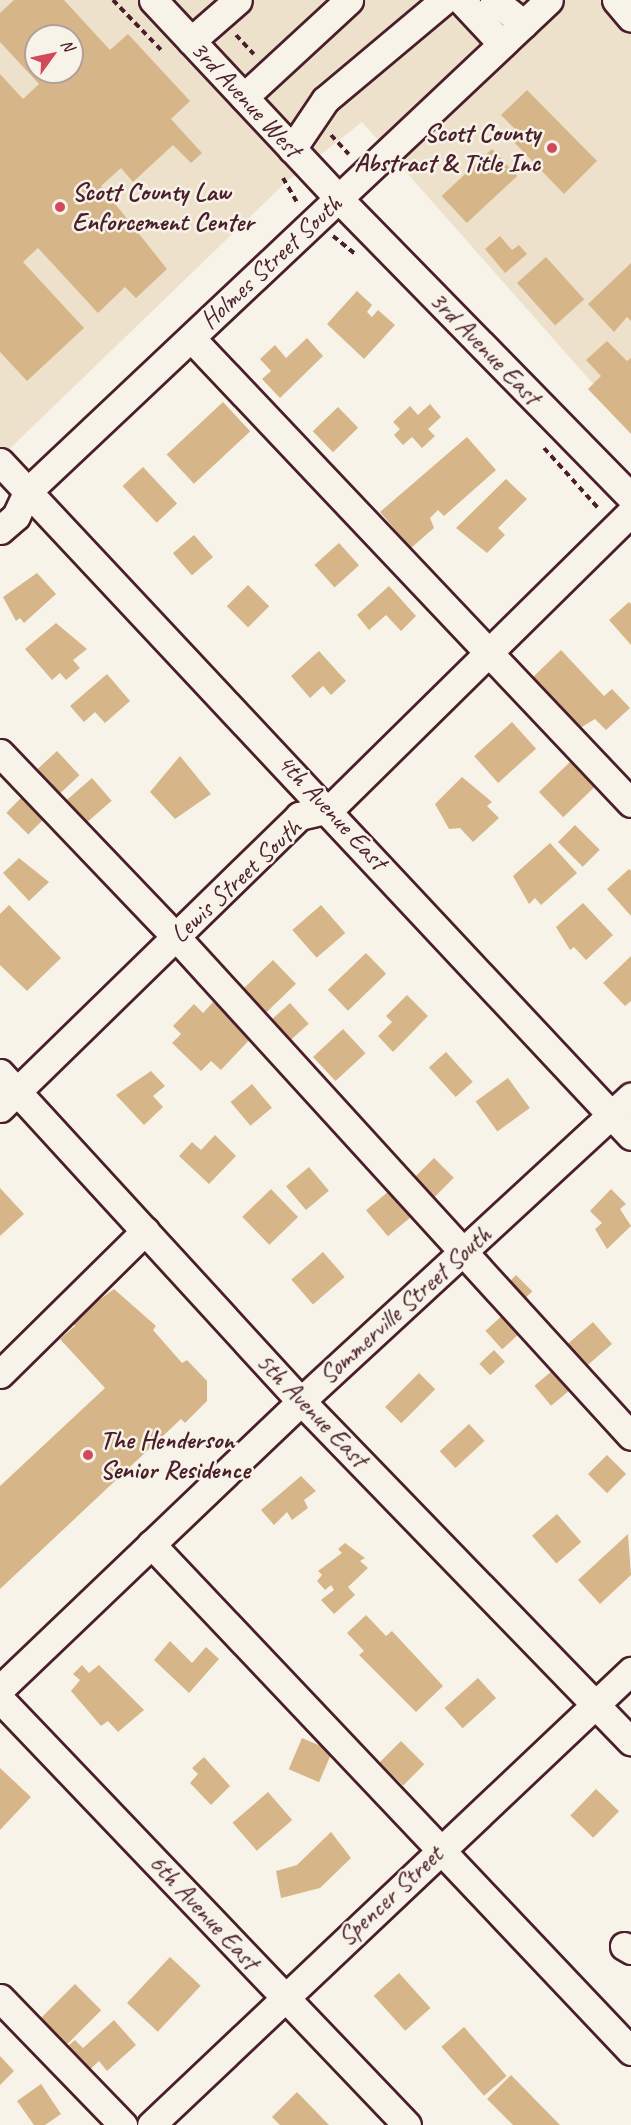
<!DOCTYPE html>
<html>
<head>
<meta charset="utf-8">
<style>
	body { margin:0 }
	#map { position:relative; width:631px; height:2125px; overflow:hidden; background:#f7f3e8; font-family:Caveat,sans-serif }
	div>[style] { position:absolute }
	.built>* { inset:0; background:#ede1cc }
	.building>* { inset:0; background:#d6b689; transform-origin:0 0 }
	.path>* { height:4px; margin-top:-2px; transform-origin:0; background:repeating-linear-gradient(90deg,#4a1f2b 0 6px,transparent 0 10.5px) }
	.roads { filter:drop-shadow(2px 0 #4a1f2b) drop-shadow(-2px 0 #4a1f2b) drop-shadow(0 2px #4a1f2b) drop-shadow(0 -2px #4a1f2b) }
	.minor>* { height:27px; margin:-13.5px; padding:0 13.5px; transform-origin:13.5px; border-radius:13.5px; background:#f7f3e8 }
	.dots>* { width:16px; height:16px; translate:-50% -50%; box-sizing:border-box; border:3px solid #f7f3e8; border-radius:50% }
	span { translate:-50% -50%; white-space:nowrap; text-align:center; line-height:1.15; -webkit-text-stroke:5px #f7f3e8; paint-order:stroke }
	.street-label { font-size:26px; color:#4a1f2b }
	.poi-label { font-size:26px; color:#4a1f2b; font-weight:700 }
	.right { translate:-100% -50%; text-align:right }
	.left { translate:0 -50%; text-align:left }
	.north { position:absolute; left:24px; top:24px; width:60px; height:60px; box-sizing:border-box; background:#f7f3e8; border:2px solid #b29e9c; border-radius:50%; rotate:57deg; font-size:16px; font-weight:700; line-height:24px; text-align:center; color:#4a1f2b }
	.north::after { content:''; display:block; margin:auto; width:21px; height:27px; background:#d1495b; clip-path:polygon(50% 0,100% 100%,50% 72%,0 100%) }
</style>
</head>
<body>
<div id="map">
	<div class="built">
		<i style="clip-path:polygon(evenodd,0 0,631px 0,631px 427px,362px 122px,285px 183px,0 458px,0 0,36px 36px,72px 36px,72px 72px,36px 72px,36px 36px)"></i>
	</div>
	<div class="building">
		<i style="clip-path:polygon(evenodd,14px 0,64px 0,110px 50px,128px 34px,190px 101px,171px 119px,202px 153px,191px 163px,173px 145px,133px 182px,121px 168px,101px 186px,167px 269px,136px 298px,125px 287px,98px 313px,38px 248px,23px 262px,84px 328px,27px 381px,0 352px,0 74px,23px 99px,39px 84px,0 42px,0 13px,14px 0,36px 36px,72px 36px,72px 72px,36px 72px,36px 36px)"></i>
		<i style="clip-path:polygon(527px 90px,597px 161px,564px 194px,508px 136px,515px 129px,501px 115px)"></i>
		<i style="left:492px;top:149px;width:37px;height:69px;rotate:47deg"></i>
		<i style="clip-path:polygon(500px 236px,512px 250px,519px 245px,527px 254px,505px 273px,485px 249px)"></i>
		<i style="left:546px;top:257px;width:57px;height:39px;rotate:48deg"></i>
		<i style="clip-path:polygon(631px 263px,631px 321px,627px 317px,614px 332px,588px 304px)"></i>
		<i style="clip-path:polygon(357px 291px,372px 305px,367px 312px,372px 317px,378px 310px,395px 325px,364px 359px,327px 324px)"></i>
		<i style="clip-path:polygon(307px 338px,323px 356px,280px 398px,262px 379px,271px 371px,260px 359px,275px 345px,286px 358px)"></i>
		<i style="clip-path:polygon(607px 341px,627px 361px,631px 358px,631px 434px,588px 389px,601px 376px,586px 360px)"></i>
		<i style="left:223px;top:402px;width:40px;height:77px;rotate:47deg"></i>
		<i style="clip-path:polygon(430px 404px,441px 417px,428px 429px,435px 436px,422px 448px,412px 437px,403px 445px,394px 435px,400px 429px,393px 422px,410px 406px,418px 415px)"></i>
		<i style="left:338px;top:407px;width:29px;height:35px;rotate:46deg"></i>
		<i style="clip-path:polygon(467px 437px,496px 470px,444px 516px,438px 510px,430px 518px,434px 528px,411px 548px,380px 512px)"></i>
		<i style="left:143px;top:467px;width:50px;height:28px;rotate:47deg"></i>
		<i style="clip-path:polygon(506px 479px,527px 499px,498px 528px,505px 535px,487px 553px,456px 528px)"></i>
		<i style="left:194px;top:535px;width:29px;height:28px;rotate:49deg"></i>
		<i style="left:339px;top:543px;width:30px;height:33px;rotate:48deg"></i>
		<i style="clip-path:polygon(37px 573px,56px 594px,24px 623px,20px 618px,16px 621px,3px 597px)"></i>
		<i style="left:248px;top:585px;width:30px;height:30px;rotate:45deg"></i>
		<i style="clip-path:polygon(389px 586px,416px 616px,401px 631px,386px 615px,369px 630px,357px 615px)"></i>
		<i style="clip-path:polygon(629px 602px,631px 604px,631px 645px,609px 620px)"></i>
		<i style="clip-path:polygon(56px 623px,87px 649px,73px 660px,80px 668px,66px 680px,60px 673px,52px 680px,25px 649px)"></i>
		<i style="clip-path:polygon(561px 650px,604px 696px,612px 689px,630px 708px,606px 730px,595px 719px,580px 728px,532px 678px)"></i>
		<i style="clip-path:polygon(319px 651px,346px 681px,331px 695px,323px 686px,310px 698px,291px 676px)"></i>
		<i style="clip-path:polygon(107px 674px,130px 701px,105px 723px,95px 712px,84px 722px,70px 706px)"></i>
		<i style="left:512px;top:722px;width:36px;height:51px;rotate:48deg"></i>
		<i style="left:57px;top:751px;width:33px;height:33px;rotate:47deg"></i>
		<i style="clip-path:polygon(180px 756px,211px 794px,175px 819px,150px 792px)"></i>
		<i style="left:572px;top:760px;width:35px;height:46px;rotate:46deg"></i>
		<i style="clip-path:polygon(462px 777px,492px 802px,487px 806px,499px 818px,473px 842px,460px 828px,449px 829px,435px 804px)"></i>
		<i style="left:92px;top:778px;width:30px;height:40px;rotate:49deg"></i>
		<i style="left:24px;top:795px;width:31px;height:25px;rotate:45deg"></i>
		<i style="left:575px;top:825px;width:35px;height:24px;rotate:45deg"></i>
		<i style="clip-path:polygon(550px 843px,577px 873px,541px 905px,535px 898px,529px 904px,513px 876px)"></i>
		<i style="clip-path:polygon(19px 858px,49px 882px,29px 901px,3px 873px)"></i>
		<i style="clip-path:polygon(629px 869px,631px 871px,631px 916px,607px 889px)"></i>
		<i style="clip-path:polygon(583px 903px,613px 935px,586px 960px,574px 947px,570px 950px,556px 927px)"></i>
		<i style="clip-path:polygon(9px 905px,61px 958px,27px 991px,0 965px,0 914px)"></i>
		<i style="left:321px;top:905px;width:37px;height:38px;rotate:49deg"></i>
		<i style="left:366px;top:953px;width:29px;height:53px;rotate:46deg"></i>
		<i style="clip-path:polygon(631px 956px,631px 1001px,625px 1006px,603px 983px)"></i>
		<i style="left:273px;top:960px;width:33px;height:47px;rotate:46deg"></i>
		<i style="clip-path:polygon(407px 995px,428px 1016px,393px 1052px,378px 1036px,392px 1022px,386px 1016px)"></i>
		<i style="clip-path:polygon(213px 1002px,251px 1038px,221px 1070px,211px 1061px,201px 1071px,172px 1043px,181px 1034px,173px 1026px,194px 1004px,203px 1013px)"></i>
		<i style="left:290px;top:1003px;width:28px;height:31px;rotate:48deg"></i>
		<i style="left:343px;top:1029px;width:33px;height:41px;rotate:47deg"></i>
		<i style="left:446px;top:1052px;width:40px;height:23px;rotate:48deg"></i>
		<i style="clip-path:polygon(151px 1071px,165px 1086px,153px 1096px,163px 1107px,144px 1125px,116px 1095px)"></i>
		<i style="left:508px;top:1078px;width:37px;height:40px;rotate:54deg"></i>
		<i style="left:252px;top:1084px;width:31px;height:28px;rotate:50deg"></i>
		<i style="clip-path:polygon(215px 1135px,236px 1156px,209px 1184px,179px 1156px,192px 1142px,201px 1150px)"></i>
		<i style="left:434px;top:1158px;width:28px;height:28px;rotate:45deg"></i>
		<i style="left:309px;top:1167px;width:31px;height:30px;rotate:50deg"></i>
		<i style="clip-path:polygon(0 1188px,24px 1214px,0 1236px)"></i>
		<i style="left:271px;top:1189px;width:39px;height:40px;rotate:46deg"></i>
		<i style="clip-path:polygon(611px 1189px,626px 1204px,620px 1209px,631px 1226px,607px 1249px,595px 1229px,602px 1223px,590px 1211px)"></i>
		<i style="left:389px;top:1191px;width:34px;height:30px;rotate:50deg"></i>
		<i style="left:323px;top:1252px;width:33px;height:42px;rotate:49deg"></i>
		<i style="left:516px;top:1275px;width:23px;height:13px;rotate:45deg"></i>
		<i style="clip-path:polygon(114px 1289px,156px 1326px,153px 1330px,182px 1363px,187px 1360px,207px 1381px,207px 1401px,185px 1423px,181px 1419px,0 1589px,0 1486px,105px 1388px,60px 1339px,75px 1326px,71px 1321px)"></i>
		<i style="left:504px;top:1314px;width:25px;height:25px;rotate:48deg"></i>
		<i style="left:593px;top:1322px;width:29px;height:36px;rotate:49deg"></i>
		<i style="left:494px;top:1350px;width:16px;height:20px;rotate:47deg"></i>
		<i style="left:552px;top:1371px;width:26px;height:23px;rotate:50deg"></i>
		<i style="left:419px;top:1373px;width:23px;height:48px;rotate:45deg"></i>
		<i style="left:469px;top:1424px;width:23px;height:40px;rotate:47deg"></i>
		<i style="left:607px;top:1455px;width:27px;height:27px;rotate:45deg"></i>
		<i style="clip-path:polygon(301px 1476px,316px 1491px,304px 1500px,308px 1508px,292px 1520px,287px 1512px,274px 1525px,261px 1510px)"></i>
		<i style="left:557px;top:1514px;width:37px;height:33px;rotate:49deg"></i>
		<i style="clip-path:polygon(628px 1534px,631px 1575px,600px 1604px,578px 1580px)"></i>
		<i style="clip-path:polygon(345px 1543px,365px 1558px,360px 1561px,368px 1568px,348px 1587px,355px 1595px,334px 1614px,321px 1600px,334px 1590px,331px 1585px,325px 1590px,317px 1581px,322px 1575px,318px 1571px,342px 1553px,338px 1549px)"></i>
		<i style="clip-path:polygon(366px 1615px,386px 1636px,392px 1631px,443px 1686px,416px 1712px,359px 1655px,364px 1651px,347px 1633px)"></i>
		<i style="clip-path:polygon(170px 1641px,192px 1663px,206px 1647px,219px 1659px,189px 1693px,154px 1660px)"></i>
		<i style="clip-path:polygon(82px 1665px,89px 1673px,99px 1665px,144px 1710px,118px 1732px,108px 1721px,101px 1726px,71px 1691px,80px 1680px,73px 1674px)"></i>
		<i style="left:478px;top:1678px;width:27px;height:45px;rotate:48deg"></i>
		<i style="left:302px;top:1738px;width:33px;height:34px;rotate:23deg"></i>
		<i style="left:401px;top:1741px;width:33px;height:30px;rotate:45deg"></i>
		<i style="clip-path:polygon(204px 1757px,230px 1786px,211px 1805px,190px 1783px,198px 1774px,192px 1768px)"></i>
		<i style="clip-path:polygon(0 1768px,31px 1797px,0 1830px)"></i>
		<i style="left:596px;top:1789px;width:32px;height:37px;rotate:44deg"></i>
		<i style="left:268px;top:1792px;width:37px;height:47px;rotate:49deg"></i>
		<i style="clip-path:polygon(331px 1832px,351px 1858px,320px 1888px,281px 1898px,276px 1871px,297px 1865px)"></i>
		<i style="left:170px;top:1957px;width:42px;height:63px;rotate:43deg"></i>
		<i style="left:399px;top:1973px;width:47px;height:34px;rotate:48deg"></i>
		<i style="left:75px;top:1984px;width:37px;height:53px;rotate:45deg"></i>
		<i style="clip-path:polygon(114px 2020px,136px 2045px,107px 2071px,99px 2061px,83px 2076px,61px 2052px,75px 2040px,83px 2048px)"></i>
		<i style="left:464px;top:2027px;width:65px;height:30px;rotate:49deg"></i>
		<i style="clip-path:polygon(0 2056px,14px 2071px,0 2085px)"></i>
		<i style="clip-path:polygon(511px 2075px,560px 2125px,513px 2125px,487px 2099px)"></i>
		<i style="clip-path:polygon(41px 2084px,61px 2114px,45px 2125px,34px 2125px,17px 2101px)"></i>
		<i style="clip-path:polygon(297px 2092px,329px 2125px,280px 2125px,272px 2117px)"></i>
	</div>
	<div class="path">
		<i style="left:113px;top:0;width:71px;rotate:46.1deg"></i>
		<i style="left:236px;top:35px;width:26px;rotate:47deg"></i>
		<i style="left:331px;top:135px;width:26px;rotate:47deg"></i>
		<i style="left:283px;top:178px;width:28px;rotate:60deg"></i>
		<i style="left:333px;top:236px;width:28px;rotate:39deg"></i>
		<i style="left:544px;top:448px;width:82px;rotate:48deg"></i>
	</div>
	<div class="roads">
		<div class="minor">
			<i style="left:153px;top:0;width:272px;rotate:46.9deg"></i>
			<i style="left:339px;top:199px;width:417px;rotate:45.6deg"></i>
			<i style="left:461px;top:0;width:60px;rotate:47deg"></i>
			<i style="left:494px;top:0;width:38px;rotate:39deg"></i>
			<i style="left:616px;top:0;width:23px;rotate:50deg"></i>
			<i style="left:191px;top:41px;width:62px;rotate:-41.1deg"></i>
			<i style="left:244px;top:97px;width:143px;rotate:-42.7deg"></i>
			<i style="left:292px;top:149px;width:59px;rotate:-56deg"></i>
			<i style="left:325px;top:100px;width:155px;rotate:-40deg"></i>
			<i style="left:191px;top:338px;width:640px;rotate:46.58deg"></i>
			<i style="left:0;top:462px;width:923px;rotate:46.89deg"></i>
			<i style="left:0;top:530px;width:21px;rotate:-41deg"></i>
			<i style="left:16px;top:516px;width:26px;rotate:-65deg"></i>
			<i style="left:27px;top:492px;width:717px;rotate:-43.31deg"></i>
			<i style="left:0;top:753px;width:255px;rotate:46.3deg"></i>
			<i style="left:176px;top:937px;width:675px;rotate:47.64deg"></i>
			<i style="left:0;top:1073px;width:445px;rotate:47.5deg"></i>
			<i style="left:301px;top:1401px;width:474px;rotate:45.9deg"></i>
			<i style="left:0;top:1108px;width:418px;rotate:-44.3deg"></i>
			<i style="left:299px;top:816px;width:32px;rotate:-13deg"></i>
			<i style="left:330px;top:809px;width:423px;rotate:-44.6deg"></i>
			<i style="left:0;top:1374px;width:204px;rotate:-44.6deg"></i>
			<i style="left:151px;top:1544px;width:698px;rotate:46.57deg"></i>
			<i style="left:0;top:1689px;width:417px;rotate:-43.7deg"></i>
			<i style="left:301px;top:1401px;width:449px;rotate:-42.7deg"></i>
			<i style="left:0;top:1699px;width:589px;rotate:46.31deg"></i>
			<i style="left:624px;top:1946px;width:8px;rotate:30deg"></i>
			<i style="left:0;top:1998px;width:177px;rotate:45.9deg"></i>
			<i style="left:151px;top:2125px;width:661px;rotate:-43.41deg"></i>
		</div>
	</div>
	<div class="dots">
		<i style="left:552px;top:148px;background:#d1495b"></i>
		<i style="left:60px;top:207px;background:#d1495b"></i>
		<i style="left:88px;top:1455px;background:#d1495b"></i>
	</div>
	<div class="street-label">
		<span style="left:246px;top:99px;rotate:47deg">3rd Avenue West</span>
		<span style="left:271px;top:262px;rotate:-43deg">Holmes Street South</span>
		<span style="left:485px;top:348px;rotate:46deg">3rd Avenue East</span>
		<span style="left:332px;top:812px;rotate:47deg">4th Avenue East</span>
		<span style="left:236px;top:881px;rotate:-43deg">Lewis Street South</span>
		<span style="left:405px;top:1305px;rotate:-42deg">Sommerville Street South</span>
		<span style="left:312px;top:1410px;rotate:46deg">5th Avenue East</span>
		<span style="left:390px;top:1896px;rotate:-43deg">Spencer Street</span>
		<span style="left:204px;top:1912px;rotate:47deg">6th Avenue East</span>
	</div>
	<div class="poi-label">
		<span class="right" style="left:540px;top:148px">Scott County<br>Abstract &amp; Title Inc</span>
		<span class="left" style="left:72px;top:207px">Scott County Law<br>Enforcement Center</span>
		<span class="left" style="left:100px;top:1455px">The Henderson<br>Senior Residence</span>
	</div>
	<div class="north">N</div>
</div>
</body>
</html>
